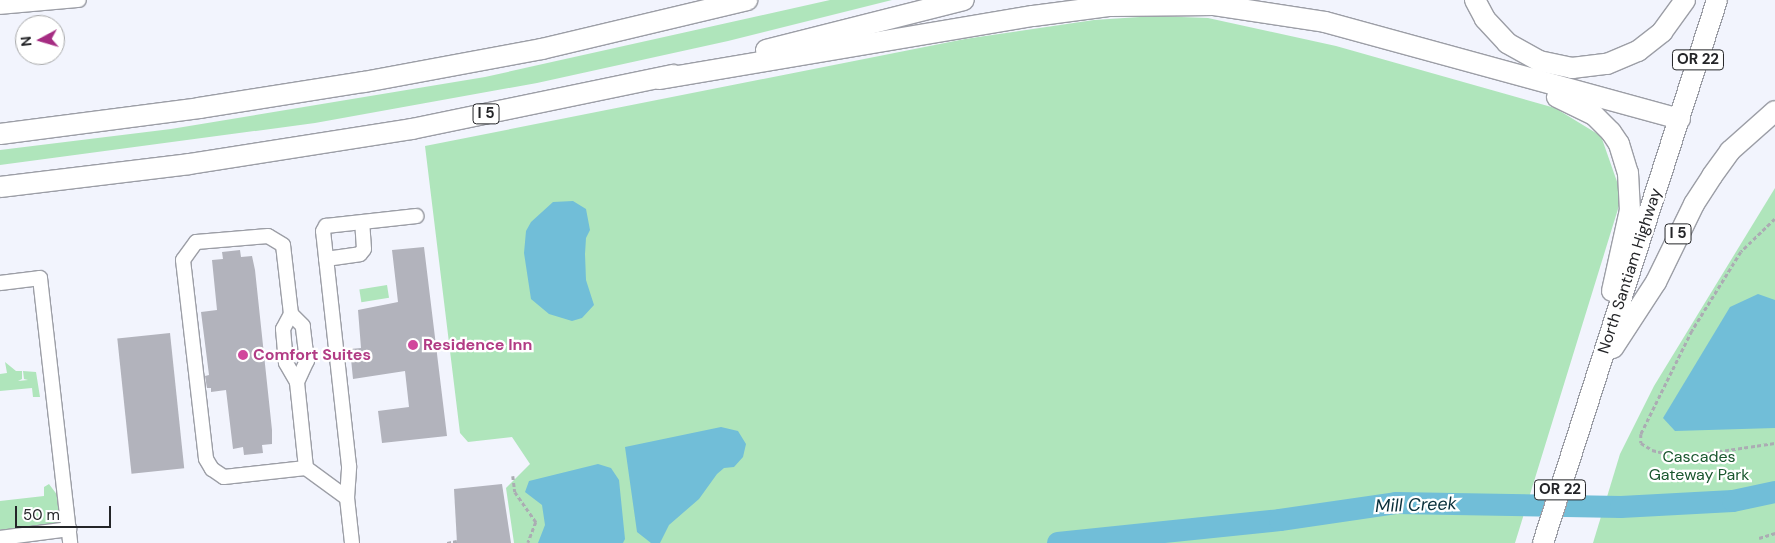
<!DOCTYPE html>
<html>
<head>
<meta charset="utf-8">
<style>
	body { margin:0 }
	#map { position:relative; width:1775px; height:543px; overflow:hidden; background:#f2f4fd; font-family:"DM Sans",sans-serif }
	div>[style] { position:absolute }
	.green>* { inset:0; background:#afe5bb; transform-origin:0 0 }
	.water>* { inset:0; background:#71bed8 }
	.river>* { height:22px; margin:-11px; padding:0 11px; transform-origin:11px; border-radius:11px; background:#71bed8 }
	.building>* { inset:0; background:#b2b3bc; transform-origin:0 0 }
	.path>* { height:2.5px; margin-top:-1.25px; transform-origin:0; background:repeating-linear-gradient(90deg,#abacb3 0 4px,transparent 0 6.5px) }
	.roads { filter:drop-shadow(1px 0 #9c9ea6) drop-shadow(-1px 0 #9c9ea6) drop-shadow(0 1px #9c9ea6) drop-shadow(0 -1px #9c9ea6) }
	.minor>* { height:14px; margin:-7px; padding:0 7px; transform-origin:7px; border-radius:7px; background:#fff }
	.highway>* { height:20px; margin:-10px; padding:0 10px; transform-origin:10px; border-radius:10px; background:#fff }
	.dots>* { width:14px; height:14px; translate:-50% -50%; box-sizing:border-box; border:2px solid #fff; border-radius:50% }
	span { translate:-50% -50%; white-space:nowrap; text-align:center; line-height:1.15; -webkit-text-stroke:4.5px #fff; paint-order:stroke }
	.shield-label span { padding:1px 4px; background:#fff; border:1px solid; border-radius:4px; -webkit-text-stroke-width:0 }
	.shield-label { font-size:15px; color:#242528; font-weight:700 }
	.street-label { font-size:16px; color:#242528 }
	.hotel-label { font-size:16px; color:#b23c85; font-weight:700 }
	.left { translate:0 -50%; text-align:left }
	.park-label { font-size:16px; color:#1a572f }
	.water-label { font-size:18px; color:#0a303b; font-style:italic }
	.north { position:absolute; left:15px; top:15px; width:50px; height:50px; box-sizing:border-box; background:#fff; border:1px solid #a7a8a9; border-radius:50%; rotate:264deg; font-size:14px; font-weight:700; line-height:20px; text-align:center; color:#242528 }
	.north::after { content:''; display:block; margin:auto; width:18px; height:22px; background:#a52c82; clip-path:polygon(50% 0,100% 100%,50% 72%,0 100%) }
	.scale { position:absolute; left:15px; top:506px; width:96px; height:22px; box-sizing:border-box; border:2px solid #242528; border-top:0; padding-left:6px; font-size:15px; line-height:18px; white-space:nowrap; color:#242528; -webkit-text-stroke:4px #fff; paint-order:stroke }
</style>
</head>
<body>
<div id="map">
	<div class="green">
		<i style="clip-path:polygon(830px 0,892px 0,728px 41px,537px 83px,315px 123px,0 165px,0 150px,171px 129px,485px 77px)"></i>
		<i style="clip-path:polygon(1155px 16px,1208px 18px,1336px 46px,1555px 108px,1601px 136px,1622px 196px,1515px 543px,514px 543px,506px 488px,530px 464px,512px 437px,468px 442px,460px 433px,425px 146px,965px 39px,1094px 20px)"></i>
		<i style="clip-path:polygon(1775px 188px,1775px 543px,1593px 543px,1620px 454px,1654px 386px)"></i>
		<i style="left:387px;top:285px;width:13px;height:28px;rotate:81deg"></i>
		<i style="clip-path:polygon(5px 362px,16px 371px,22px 371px,22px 379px,18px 381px,28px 380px,24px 379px,23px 371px,36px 372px,40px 397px,33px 397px,32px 388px,0 391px,0 374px,7px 373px)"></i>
		<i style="clip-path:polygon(49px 484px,58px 496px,59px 521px,56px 524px,0 530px,0 501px,44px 496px,44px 487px)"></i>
	</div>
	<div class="water">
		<i style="clip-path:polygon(573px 201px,586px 209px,590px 230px,586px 238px,585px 254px,586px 280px,594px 305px,582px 318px,572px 321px,549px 314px,531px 299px,524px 253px,526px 231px,531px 222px,553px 202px)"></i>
		<i style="clip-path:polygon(1758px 294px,1775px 300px,1775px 428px,1675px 431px,1663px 418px,1730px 307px)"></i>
		<i style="clip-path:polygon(721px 427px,738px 431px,746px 444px,743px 457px,734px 467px,724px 468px,717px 474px,699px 499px,669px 525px,660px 543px,651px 543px,637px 532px,625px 447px)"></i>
		<i style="clip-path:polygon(598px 464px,611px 468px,619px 480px,625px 539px,623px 543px,538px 543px,545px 525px,542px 505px,525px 492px,529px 481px)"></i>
	</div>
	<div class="river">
		<i style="left:1058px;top:543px;width:223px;rotate:-5.9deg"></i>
		<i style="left:1280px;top:520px;width:117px;rotate:-8.3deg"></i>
		<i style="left:1396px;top:503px;width:225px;rotate:1deg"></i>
		<i style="left:1621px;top:507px;width:112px;rotate:-3.1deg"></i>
		<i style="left:1733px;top:501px;width:43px;rotate:-12.1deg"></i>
	</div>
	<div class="building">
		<i style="clip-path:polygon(424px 247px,447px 436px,382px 443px,378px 411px,409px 407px,405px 371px,353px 379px,350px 349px,361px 348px,358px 310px,398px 302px,392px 250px)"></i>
		<i style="clip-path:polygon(240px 250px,241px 257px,252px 256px,255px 270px,272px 430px,272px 444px,262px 445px,263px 453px,244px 455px,243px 447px,233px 449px,226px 390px,211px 392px,211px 388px,207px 388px,205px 376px,209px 375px,201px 312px,217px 310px,212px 260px,223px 259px,222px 252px)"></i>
		<i style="left:170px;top:333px;width:136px;height:53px;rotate:84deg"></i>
		<i style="clip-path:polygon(502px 484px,511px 543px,457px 543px,454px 489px)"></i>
	</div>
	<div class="path">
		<i style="left:1775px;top:219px;width:47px;rotate:135.9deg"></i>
		<i style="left:1741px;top:252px;width:93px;rotate:121.8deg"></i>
		<i style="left:1692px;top:331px;width:115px;rotate:116.3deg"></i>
		<i style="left:1641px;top:434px;width:9px;rotate:90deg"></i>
		<i style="left:1641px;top:443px;width:13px;rotate:32deg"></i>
		<i style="left:1652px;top:450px;width:29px;rotate:14deg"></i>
		<i style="left:1680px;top:457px;width:96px;rotate:-8.4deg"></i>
		<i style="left:513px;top:476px;width:16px;rotate:83deg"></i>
		<i style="left:515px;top:492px;width:37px;rotate:55deg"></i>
		<i style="left:536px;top:522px;width:22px;rotate:111deg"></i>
		<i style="left:1759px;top:538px;width:17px;rotate:-17deg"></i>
		<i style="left:447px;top:543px;width:10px;rotate:-11deg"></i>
	</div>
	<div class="roads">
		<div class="minor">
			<i style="left:0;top:7px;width:79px;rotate:-5.1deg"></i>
			<i style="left:326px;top:259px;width:34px;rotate:-8deg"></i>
			<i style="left:360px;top:254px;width:6px;rotate:-51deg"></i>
			<i style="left:364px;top:249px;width:26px;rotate:-94deg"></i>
			<i style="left:0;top:283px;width:40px;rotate:-7.1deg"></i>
			<i style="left:40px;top:278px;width:267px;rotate:83.5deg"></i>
			<i style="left:291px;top:314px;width:17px;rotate:118deg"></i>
			<i style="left:283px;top:329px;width:34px;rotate:85deg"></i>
			<i style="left:286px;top:363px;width:22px;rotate:60deg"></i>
			<i style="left:306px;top:468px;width:86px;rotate:-96deg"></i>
			<i style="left:297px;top:382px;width:23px;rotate:-65deg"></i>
			<i style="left:307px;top:361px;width:35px;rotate:-97deg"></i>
			<i style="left:303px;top:326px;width:17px;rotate:-135deg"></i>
			<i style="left:291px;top:314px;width:69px;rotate:-96.6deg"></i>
			<i style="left:283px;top:245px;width:17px;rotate:-149deg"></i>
			<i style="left:268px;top:236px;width:72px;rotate:175.2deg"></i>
			<i style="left:196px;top:242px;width:22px;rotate:126deg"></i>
			<i style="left:183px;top:260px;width:200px;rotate:83.4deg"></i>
			<i style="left:206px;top:459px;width:12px;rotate:59deg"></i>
			<i style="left:212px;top:469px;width:14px;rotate:34deg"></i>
			<i style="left:224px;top:477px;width:82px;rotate:-6.3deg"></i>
			<i style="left:306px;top:468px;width:51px;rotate:36.2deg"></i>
			<i style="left:0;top:538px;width:70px;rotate:-7.4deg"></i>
			<i style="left:352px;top:543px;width:45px;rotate:-96.3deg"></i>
			<i style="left:347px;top:498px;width:32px;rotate:-86deg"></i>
			<i style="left:349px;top:466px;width:236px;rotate:-96.3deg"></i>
			<i style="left:323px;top:231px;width:6px;rotate:-59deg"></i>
			<i style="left:326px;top:226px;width:91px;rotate:-6.3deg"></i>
		</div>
		<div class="highway">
			<i style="left:1475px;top:0;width:21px;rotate:62deg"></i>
			<i style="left:1485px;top:19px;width:33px;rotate:47deg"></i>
			<i style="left:1507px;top:43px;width:37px;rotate:29deg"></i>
			<i style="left:1539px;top:61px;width:34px;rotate:12deg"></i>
			<i style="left:1572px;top:68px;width:35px;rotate:-7deg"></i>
			<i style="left:1607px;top:64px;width:34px;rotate:-23deg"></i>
			<i style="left:1638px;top:51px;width:31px;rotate:-38deg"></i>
			<i style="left:1662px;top:32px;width:39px;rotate:-54deg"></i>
			<i style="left:766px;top:50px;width:204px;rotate:-14.2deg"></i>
			<i style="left:660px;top:79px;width:378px;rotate:-9.6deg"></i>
			<i style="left:1033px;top:16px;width:78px;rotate:-7.4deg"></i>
			<i style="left:1110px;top:6px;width:104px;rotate:-0.6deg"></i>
			<i style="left:1214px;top:5px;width:112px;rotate:8.7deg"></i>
			<i style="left:1325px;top:22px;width:368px;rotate:15.3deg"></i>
			<i style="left:1557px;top:97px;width:41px;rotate:25.9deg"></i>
			<i style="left:1594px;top:115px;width:24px;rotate:45deg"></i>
			<i style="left:1611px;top:132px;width:14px;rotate:56deg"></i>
			<i style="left:1619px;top:144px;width:30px;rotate:73deg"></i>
			<i style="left:1628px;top:173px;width:37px;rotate:87deg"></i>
			<i style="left:1630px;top:210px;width:83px;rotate:102.5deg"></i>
			<i style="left:0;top:134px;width:201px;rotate:-7.4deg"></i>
			<i style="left:199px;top:108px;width:167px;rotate:-9deg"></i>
			<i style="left:364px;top:82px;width:181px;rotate:-10.5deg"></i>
			<i style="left:542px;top:49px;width:211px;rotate:-13.4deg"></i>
			<i style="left:0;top:187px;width:190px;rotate:-6.9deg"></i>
			<i style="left:189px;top:164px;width:226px;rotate:-8.9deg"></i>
			<i style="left:412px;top:129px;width:267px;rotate:-11.7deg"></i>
			<i style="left:1613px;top:348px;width:79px;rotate:-56.9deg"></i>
			<i style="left:1656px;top:282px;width:87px;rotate:-64deg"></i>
			<i style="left:1694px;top:204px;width:33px;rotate:-57deg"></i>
			<i style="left:1712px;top:176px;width:31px;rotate:-54deg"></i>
			<i style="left:1730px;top:151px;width:60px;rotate:-41.6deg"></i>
			<i style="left:1543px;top:543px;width:570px;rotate:-72.23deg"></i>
		</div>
	</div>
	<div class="dots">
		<i style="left:413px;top:345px;background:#d1479c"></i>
		<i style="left:243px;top:355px;background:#d1479c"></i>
	</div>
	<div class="shield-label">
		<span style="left:1698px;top:60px">OR 22</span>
		<span style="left:486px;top:114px">I 5</span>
		<span style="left:1678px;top:234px">I 5</span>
		<span style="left:1560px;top:490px">OR 22</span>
	</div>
	<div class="street-label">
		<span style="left:1630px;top:271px;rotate:-72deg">North Santiam Highway</span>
	</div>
	<div class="hotel-label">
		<span class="left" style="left:423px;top:345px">Residence Inn</span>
		<span class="left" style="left:253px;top:355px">Comfort Suites</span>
	</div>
	<div class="park-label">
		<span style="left:1699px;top:466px">Cascades<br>Gateway Park</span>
	</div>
	<div class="water-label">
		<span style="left:1416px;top:505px;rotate:-2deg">Mill Creek</span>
	</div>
	<div class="north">N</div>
	<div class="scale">50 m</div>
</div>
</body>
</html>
